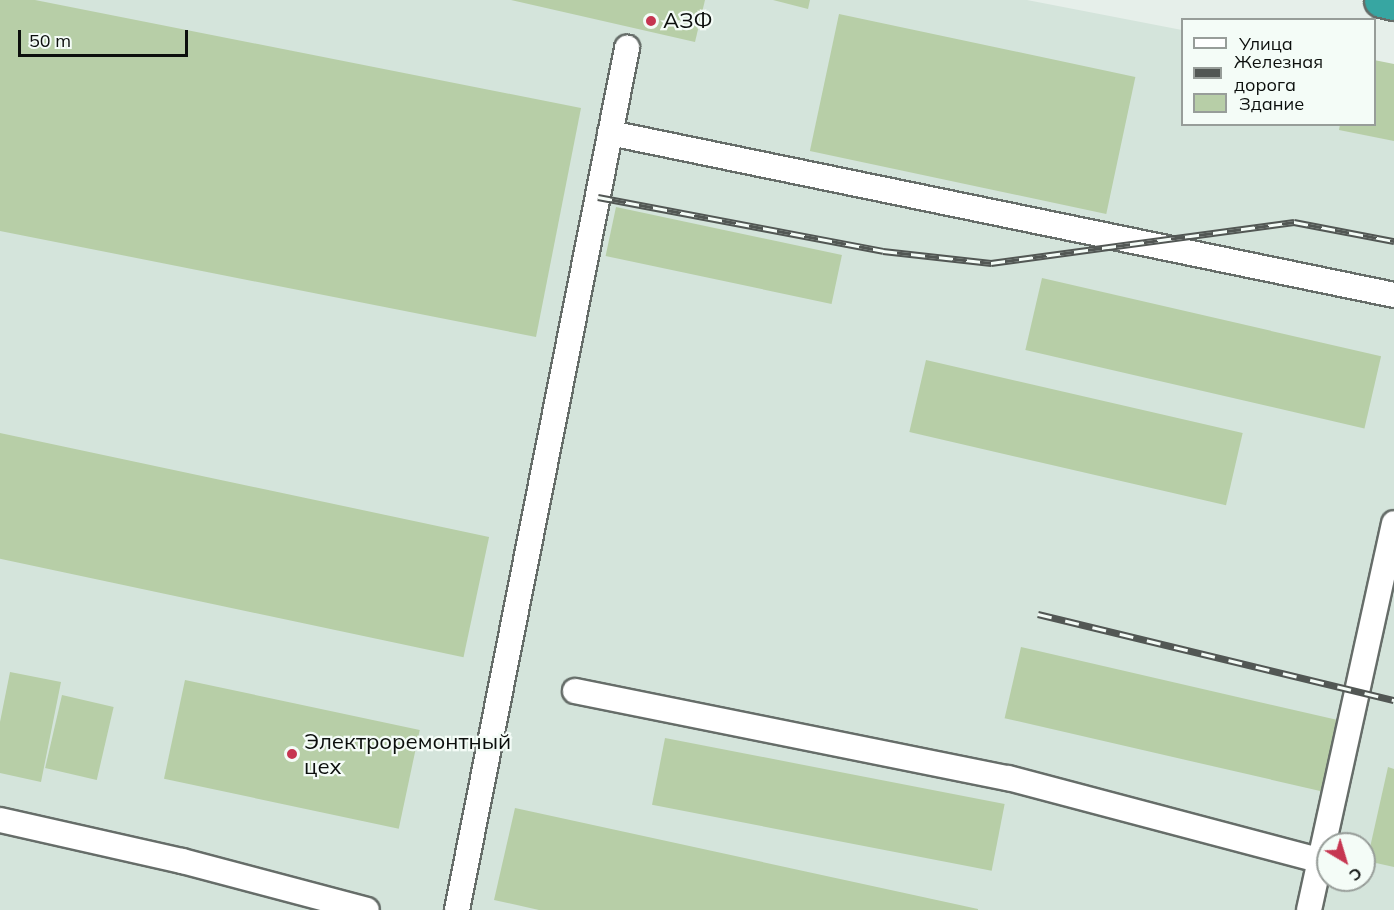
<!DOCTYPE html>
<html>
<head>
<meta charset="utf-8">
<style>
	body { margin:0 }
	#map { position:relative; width:1394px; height:910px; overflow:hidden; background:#e6efea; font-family:Mulish,sans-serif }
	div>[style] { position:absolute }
	.built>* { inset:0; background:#d4e4db }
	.building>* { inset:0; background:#b7cea7; transform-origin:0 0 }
	.roads { filter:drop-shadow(2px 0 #666d69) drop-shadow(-2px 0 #666d69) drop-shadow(0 2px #666d69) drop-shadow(0 -2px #666d69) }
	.minor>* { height:24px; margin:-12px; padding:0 12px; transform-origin:12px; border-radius:12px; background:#fff }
	.highway>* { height:33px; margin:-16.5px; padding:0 16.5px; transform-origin:16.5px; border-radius:16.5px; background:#37a6a2 }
	.rail>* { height:7px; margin-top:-3.5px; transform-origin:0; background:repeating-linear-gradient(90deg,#f4fcf7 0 14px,#525754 0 28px); box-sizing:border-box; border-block:2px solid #525754 }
	.dots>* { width:16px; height:16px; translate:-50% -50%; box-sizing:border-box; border:3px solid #f4fcf7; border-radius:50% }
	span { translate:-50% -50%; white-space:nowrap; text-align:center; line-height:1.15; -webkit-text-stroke:4.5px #f4fcf7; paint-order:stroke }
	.poi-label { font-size:22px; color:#0c0f0d }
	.left { translate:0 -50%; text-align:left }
	.legend { position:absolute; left:1181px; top:18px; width:195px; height:108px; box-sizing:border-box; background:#f4fcf7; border:2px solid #979d99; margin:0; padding:8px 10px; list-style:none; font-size:18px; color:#0c0f0d }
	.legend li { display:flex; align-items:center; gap:12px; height:30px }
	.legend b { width:30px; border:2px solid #979d99 }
	.north { position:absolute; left:1316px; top:832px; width:60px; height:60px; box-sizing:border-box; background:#f4fcf7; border:2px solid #979d99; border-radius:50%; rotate:142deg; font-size:16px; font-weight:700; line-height:24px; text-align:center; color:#0c0f0d }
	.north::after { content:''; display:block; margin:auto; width:21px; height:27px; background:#c63651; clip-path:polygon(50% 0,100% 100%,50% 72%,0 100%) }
	.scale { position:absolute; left:18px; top:30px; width:170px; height:27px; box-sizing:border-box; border:3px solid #0c0f0d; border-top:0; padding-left:8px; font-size:18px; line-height:21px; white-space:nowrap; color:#0c0f0d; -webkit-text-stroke:4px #f4fcf7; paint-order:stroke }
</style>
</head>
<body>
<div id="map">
	<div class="built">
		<i style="clip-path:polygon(evenodd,0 0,1027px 0,1182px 30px,1182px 124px,1374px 124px,1394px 72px,1394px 910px,0 910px,0 0,1328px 844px,1364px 844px,1364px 880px,1328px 880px,1328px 844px)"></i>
	</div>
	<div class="building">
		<i style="clip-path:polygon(0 0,35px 0,581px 108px,536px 337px,0 231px)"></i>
		<i style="clip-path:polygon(511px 0,705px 0,695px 42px)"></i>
		<i style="clip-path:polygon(773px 0,810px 0,808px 9px)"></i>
		<i style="left:839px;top:14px;width:303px;height:140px;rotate:12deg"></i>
		<i style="clip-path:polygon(1374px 60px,1394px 64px,1394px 141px,1339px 130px,1340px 124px,1374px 124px)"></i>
		<i style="left:616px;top:207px;width:231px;height:50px;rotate:12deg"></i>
		<i style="left:1042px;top:278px;width:348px;height:74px;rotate:13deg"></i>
		<i style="left:926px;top:360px;width:325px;height:74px;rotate:13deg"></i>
		<i style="left:0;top:433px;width:500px;height:123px;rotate:12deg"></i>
		<i style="left:1021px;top:647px;width:325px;height:73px;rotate:13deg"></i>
		<i style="clip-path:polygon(10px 672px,61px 682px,41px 782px,0 773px,0 722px)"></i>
		<i style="left:185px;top:680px;width:240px;height:101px;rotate:12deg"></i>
		<i style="left:62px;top:695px;width:53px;height:75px;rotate:13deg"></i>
		<i style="left:665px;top:738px;width:346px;height:68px;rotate:11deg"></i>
		<i style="clip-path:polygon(1388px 767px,1394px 769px,1394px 867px,1367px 861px)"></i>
		<i style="clip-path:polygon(515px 808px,978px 909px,978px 910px,539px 910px,494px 900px)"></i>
	</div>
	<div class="roads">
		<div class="minor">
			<i style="left:610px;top:133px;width:801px;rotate:11.67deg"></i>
			<i style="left:575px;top:691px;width:442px;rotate:11.4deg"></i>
			<i style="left:1008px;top:778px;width:325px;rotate:14.8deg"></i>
			<i style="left:0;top:820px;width:187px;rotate:12.7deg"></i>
			<i style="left:182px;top:861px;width:191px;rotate:14.8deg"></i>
			<i style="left:457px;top:910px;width:879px;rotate:-78.84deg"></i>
			<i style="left:1309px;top:910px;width:396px;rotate:-77.6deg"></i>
		</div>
		<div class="highway">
			<i style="left:1381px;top:0;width:13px;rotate:13deg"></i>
		</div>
	</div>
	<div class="rail">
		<i style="left:598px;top:197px;width:290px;rotate:10.7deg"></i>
		<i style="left:883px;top:251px;width:109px;rotate:6.3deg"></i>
		<i style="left:991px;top:263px;width:306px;rotate:-7.7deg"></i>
		<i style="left:1294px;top:222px;width:102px;rotate:10.8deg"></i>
		<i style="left:1038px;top:614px;width:366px;rotate:13.6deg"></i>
	</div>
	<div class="dots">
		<i style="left:651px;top:21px;background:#c63651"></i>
		<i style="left:292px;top:754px;background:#c63651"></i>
	</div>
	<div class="poi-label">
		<span class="left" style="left:663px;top:21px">АЗФ</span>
		<span class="left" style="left:304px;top:754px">Электроремонтный<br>цех</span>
	</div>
	<ul class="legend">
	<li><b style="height:8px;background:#fff"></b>Улица</li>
	<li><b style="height:8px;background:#525754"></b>Железная дорога</li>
	<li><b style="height:16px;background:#b7cea7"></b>Здание</li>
	</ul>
	<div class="north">С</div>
	<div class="scale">50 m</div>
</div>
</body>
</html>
